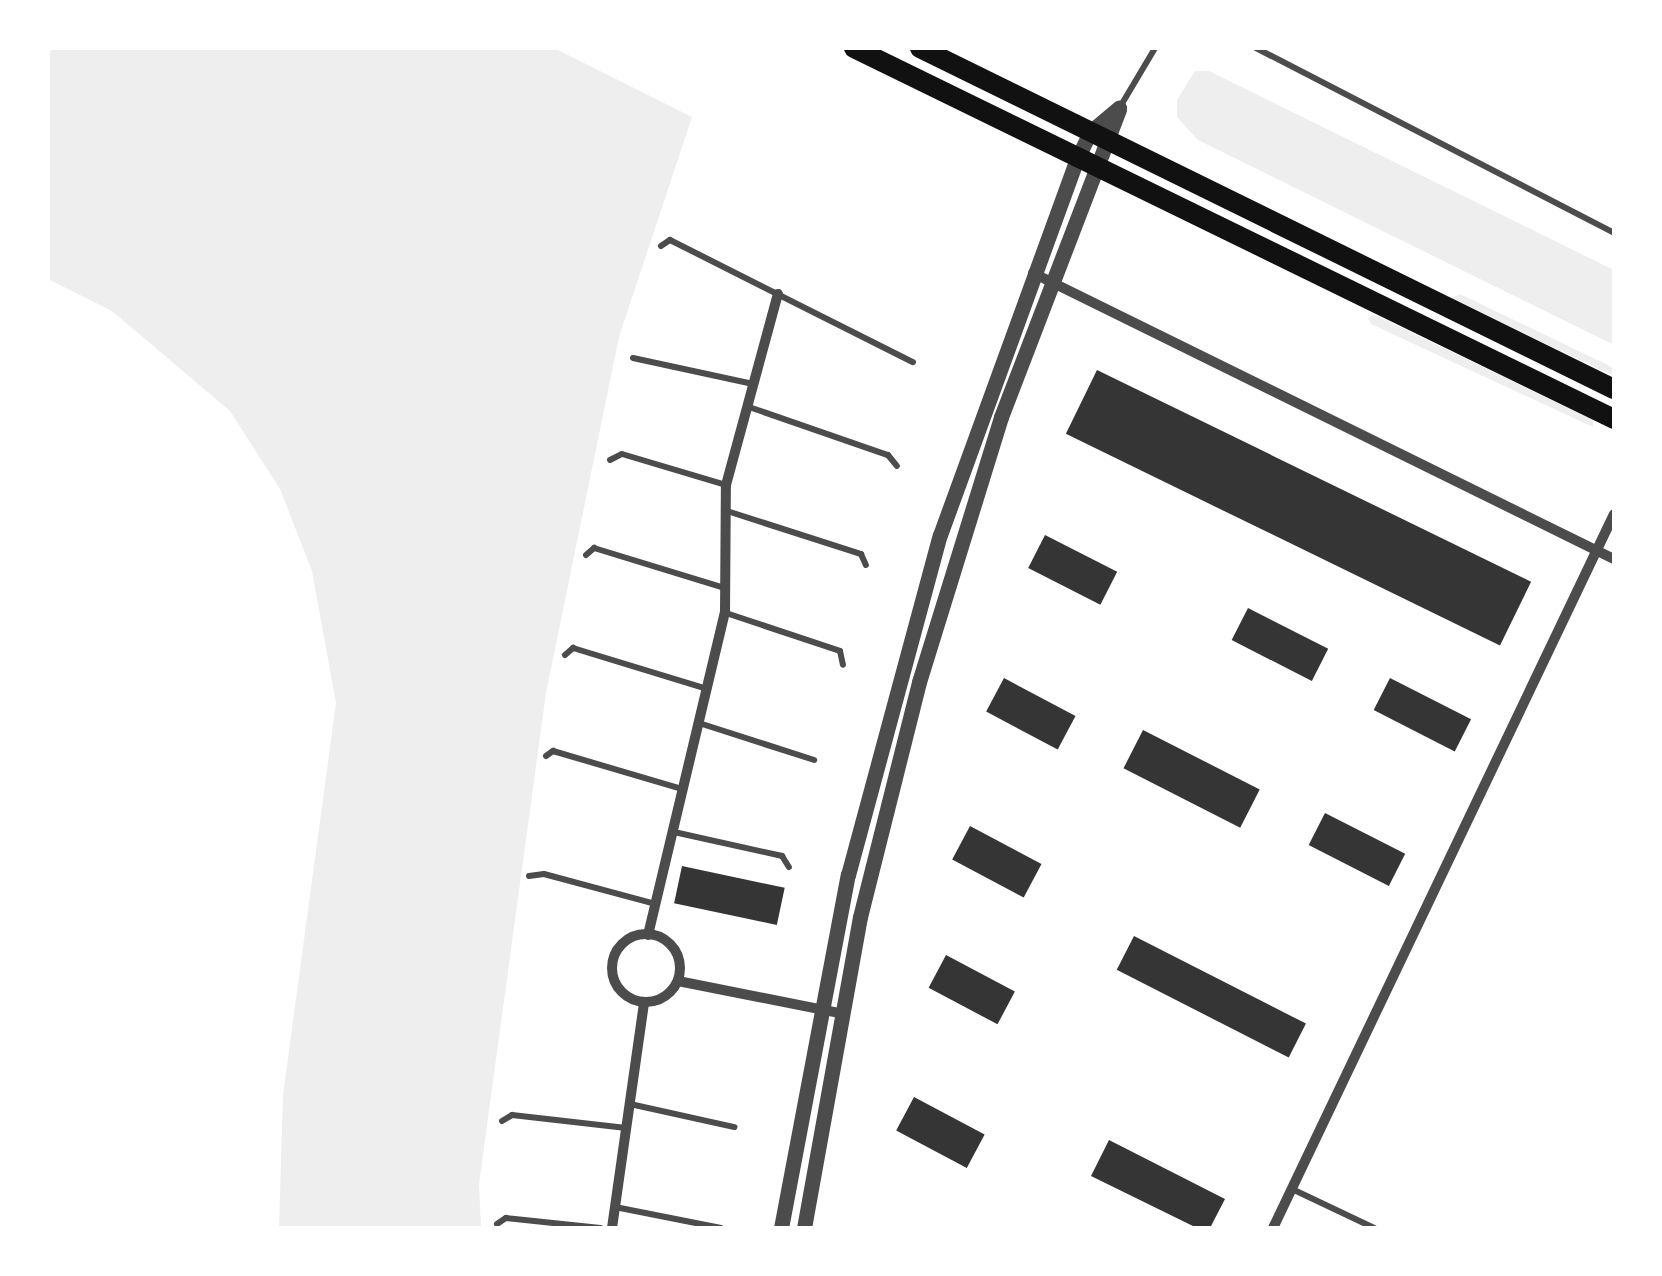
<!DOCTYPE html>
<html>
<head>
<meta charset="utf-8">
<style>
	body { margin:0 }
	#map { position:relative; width:1662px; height:1276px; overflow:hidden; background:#fff; font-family:"Exo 2",sans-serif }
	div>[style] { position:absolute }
	.green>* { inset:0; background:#eee }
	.building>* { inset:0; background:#353535; transform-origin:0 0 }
	.service>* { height:6px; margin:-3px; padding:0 3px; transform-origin:3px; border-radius:3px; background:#4c4c4c }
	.minor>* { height:10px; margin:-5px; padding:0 5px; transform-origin:5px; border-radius:5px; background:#4c4c4c }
	.minor>.ring { margin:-5px; padding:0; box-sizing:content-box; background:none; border:10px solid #4c4c4c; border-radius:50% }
	.tertiary>* { height:15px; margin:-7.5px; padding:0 7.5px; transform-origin:7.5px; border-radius:7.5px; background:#4c4c4c }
	.primary>* { height:20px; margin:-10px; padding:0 10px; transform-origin:10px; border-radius:10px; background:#111 }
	span { translate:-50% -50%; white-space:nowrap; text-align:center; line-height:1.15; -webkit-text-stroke:10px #fff; paint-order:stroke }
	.frame { position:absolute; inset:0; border:50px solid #fff; pointer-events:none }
</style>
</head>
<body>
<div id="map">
	<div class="green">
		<i style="clip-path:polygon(48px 48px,554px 48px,692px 117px,619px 337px,546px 693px,479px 1184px,481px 1228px,279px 1228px,283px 1095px,336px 703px,312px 571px,280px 489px,230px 411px,112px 311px,48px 279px)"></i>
		<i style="clip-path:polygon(1195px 71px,1209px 71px,1614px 270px,1614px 345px,1198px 140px,1177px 117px,1177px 100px)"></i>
		<i style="clip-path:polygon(1460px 294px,1614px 368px,1614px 376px,1451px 299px)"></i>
		<i style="clip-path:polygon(1375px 315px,1593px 420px,1593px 427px,1371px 324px,1368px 317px)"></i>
	</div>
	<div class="building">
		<i style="left:1097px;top:370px;width:483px;height:71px;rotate:26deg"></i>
		<i style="left:1045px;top:535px;width:81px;height:37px;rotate:27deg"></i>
		<i style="left:1248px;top:608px;width:90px;height:36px;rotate:27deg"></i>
		<i style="left:1004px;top:678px;width:81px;height:38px;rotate:28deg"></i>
		<i style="left:1390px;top:678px;width:91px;height:36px;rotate:27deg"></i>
		<i style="left:1143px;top:730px;width:131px;height:43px;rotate:27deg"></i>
		<i style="left:1325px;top:813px;width:90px;height:36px;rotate:27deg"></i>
		<i style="left:970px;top:826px;width:81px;height:38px;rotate:28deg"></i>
		<i style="left:682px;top:866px;width:105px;height:38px;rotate:12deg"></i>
		<i style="left:1134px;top:936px;width:193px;height:38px;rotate:27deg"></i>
		<i style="left:946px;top:955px;width:78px;height:37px;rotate:28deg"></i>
		<i style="left:914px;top:1097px;width:80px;height:38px;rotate:28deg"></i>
		<i style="clip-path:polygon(1109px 1140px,1225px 1199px,1210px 1228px,1197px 1228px,1091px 1176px)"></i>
	</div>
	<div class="service">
		<i style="left:1256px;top:48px;width:403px;rotate:27.3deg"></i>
		<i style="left:1120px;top:107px;width:69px;rotate:-59.3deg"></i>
		<i style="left:661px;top:246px;width:11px;rotate:-34deg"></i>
		<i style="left:670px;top:240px;width:272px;rotate:26.7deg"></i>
		<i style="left:633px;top:358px;width:123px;rotate:12.2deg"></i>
		<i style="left:749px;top:407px;width:147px;rotate:19.1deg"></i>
		<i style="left:888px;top:455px;width:14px;rotate:51deg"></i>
		<i style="left:610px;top:460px;width:13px;rotate:-27deg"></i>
		<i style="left:622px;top:454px;width:109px;rotate:16.6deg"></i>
		<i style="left:727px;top:511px;width:141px;rotate:17.8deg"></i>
		<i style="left:861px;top:554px;width:12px;rotate:66deg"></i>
		<i style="left:586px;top:555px;width:11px;rotate:-41deg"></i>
		<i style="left:594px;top:548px;width:137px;rotate:17deg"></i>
		<i style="left:726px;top:613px;width:120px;rotate:18.4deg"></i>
		<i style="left:840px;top:651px;width:14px;rotate:78deg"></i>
		<i style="left:565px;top:655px;width:11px;rotate:-41deg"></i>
		<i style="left:573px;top:648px;width:140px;rotate:17deg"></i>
		<i style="left:699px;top:723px;width:121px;rotate:17.8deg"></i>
		<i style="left:546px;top:756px;width:9px;rotate:-36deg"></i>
		<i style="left:553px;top:751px;width:134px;rotate:16.4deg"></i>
		<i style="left:674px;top:832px;width:111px;rotate:12.5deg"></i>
		<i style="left:782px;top:856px;width:13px;rotate:58deg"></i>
		<i style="left:529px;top:876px;width:15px;rotate:-8deg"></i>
		<i style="left:544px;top:874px;width:116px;rotate:15deg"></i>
		<i style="left:630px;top:1104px;width:107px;rotate:12.5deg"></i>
		<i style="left:502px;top:1121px;width:12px;rotate:-31deg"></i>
		<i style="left:512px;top:1115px;width:115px;rotate:6.5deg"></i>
		<i style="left:1292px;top:1189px;width:91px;rotate:25.4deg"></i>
		<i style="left:615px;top:1207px;width:108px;rotate:11.2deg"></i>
		<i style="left:497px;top:1224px;width:11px;rotate:-34deg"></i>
		<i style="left:506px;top:1218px;width:95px;rotate:6.1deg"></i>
	</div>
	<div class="minor">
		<i style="left:1033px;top:273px;width:648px;rotate:26.21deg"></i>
		<i class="ring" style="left:612px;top:934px;width:58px;height:58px"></i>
		<i style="left:648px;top:935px;width:331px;rotate:-76.6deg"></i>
		<i style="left:725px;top:613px;width:128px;rotate:-89.6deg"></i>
		<i style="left:726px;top:485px;width:198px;rotate:-74.8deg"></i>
		<i style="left:678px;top:981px;width:165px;rotate:11.2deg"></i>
		<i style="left:612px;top:1228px;width:228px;rotate:-81.9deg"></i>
		<i style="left:1273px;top:1228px;width:791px;rotate:-64.47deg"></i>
	</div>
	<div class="tertiary">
		<i style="left:781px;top:1228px;width:359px;rotate:-79.3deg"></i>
		<i style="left:848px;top:875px;width:352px;rotate:-74.9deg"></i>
		<i style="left:940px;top:535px;width:400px;rotate:-70deg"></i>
		<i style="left:1077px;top:159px;width:30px;rotate:-64deg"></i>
		<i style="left:1090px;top:132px;width:38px;rotate:-40deg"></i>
		<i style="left:804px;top:1228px;width:316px;rotate:-79.8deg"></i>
		<i style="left:860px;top:917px;width:242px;rotate:-75.9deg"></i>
		<i style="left:919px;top:682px;width:277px;rotate:-72.8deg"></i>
		<i style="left:1001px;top:417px;width:329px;rotate:-69deg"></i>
	</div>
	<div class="primary">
		<i style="left:854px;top:48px;width:846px;rotate:26.02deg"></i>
		<i style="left:920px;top:48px;width:773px;rotate:26.17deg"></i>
	</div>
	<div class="frame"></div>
</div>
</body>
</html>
